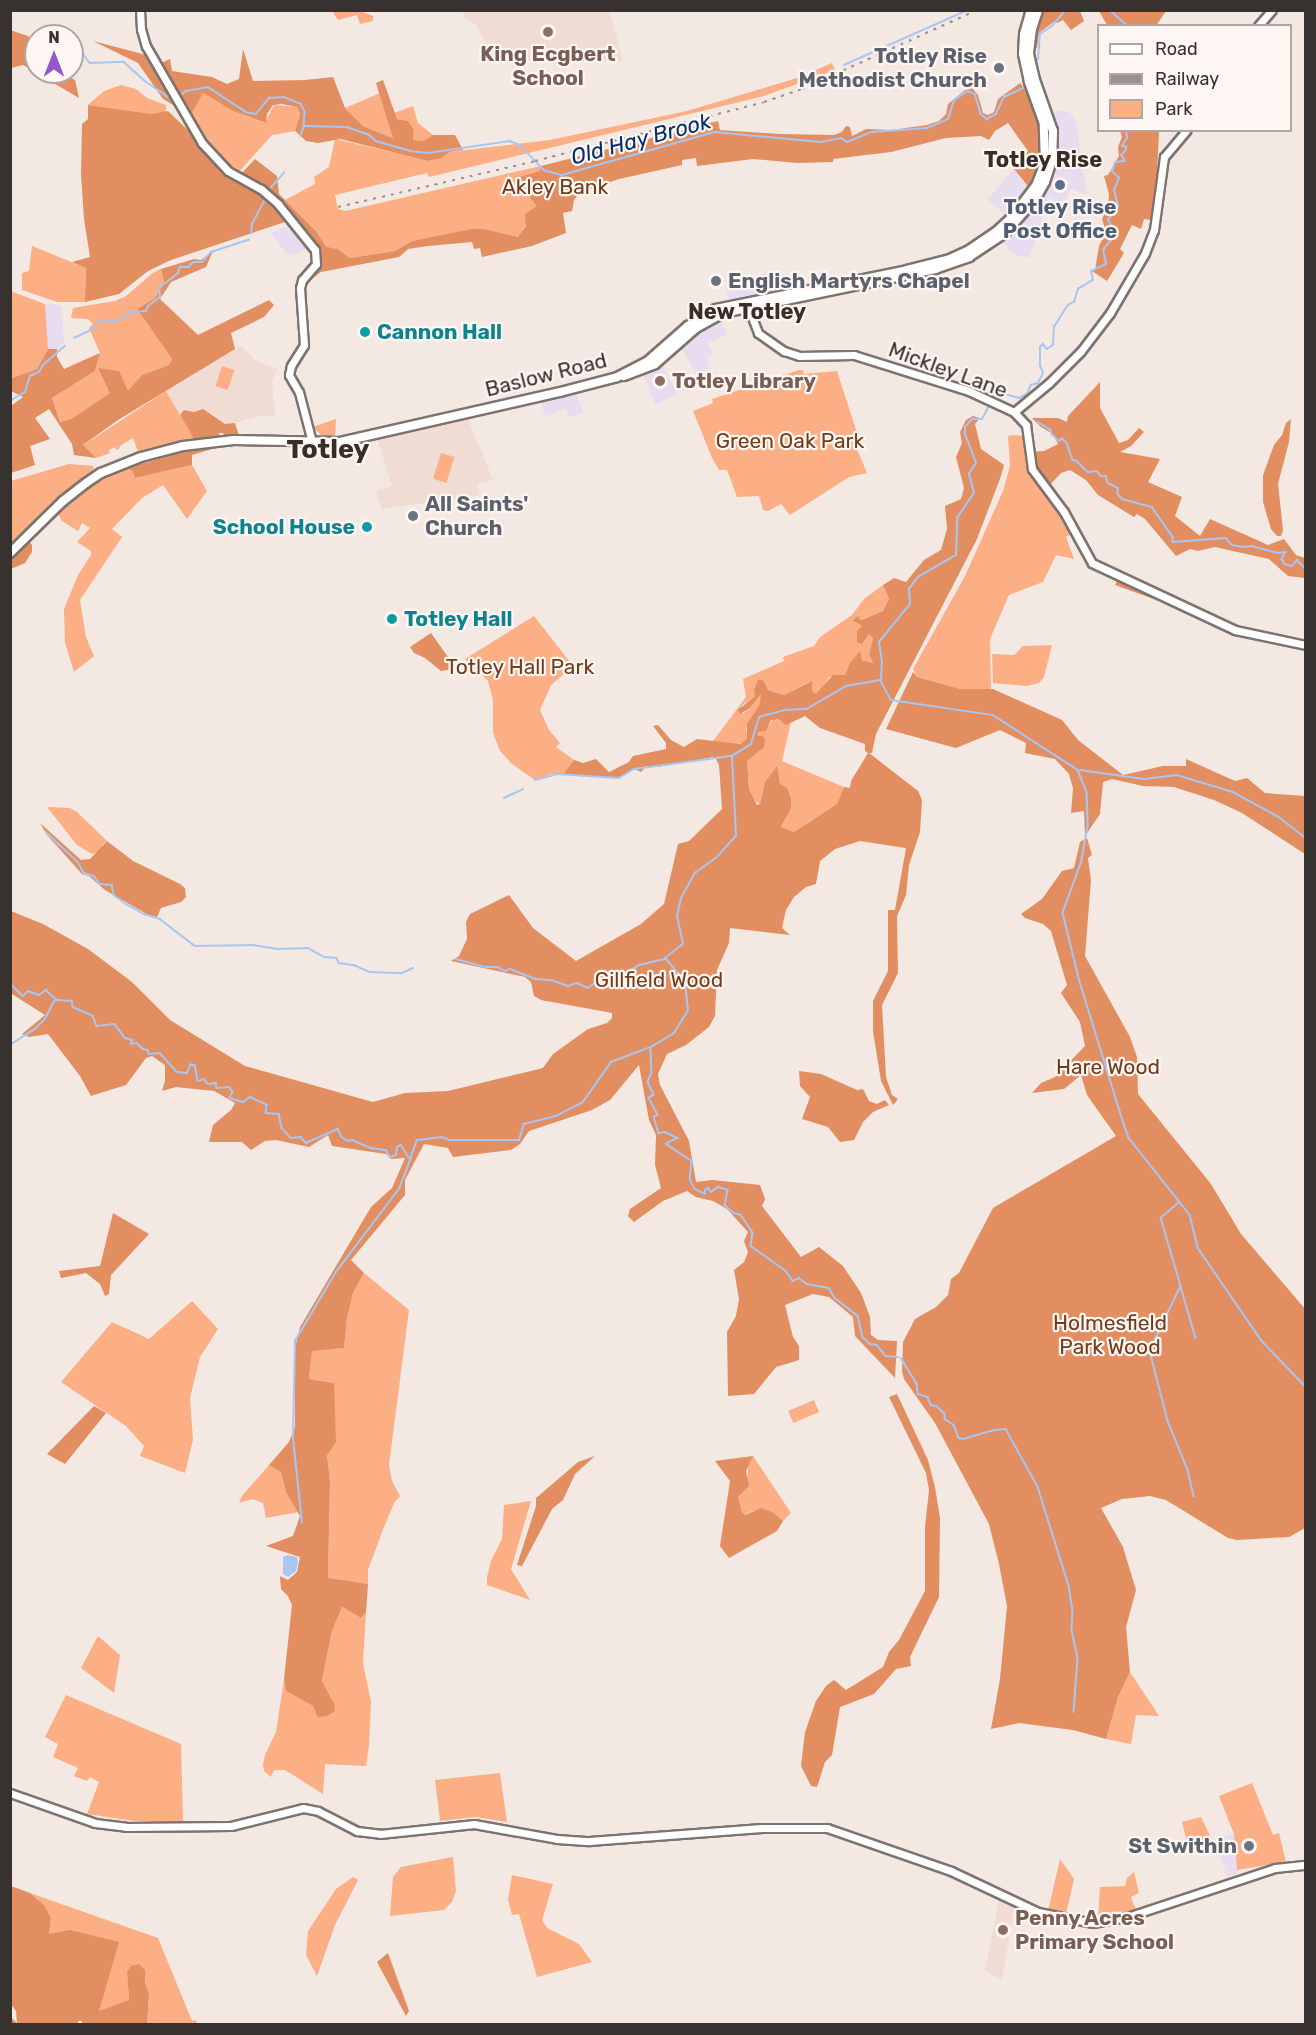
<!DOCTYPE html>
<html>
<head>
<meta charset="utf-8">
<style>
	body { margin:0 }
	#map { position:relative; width:1316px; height:2035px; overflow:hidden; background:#f4e8e2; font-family:Rubik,sans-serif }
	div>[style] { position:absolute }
	.commercial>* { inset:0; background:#e7dcf0 }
	.built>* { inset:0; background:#f0dcd2 }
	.green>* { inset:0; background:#fcae84; transform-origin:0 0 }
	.forest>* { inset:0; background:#e28e60 }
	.water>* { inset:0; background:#a8c6f3 }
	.stream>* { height:1.5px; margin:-0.75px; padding:0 0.75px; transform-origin:0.75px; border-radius:0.75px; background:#a8c6f3 }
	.roads { filter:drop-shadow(2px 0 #7e736d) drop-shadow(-2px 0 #7e736d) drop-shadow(0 2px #7e736d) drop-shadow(0 -2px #7e736d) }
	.secondary>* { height:7px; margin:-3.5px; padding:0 3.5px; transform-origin:3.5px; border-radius:3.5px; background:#fff }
	.primary>* { height:8px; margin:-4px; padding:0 4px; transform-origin:4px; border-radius:4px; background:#fff }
	.rail>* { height:1.5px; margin-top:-0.75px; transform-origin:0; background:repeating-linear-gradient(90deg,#9b928e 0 3px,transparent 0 9px) }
	.dots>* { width:16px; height:16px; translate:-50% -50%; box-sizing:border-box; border:3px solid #fef6f2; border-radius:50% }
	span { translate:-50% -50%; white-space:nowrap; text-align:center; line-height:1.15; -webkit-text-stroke:4.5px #fef6f2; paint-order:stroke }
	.education-label { font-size:21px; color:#785e54; font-weight:700 }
	.left { translate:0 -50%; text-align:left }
	.worship-label { font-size:21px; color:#5b616d; font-weight:700 }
	.right { translate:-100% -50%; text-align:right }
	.park-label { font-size:21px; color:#723b1a }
	.service-label { font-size:21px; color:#4e5e75; font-weight:700 }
	.culture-label { font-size:21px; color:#0d838f; font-weight:700 }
	.street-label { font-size:21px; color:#373230 }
	.water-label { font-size:22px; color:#002e6d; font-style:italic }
	.neighbourhood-label { font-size:22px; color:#372d29; font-weight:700 }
	.district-label { font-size:27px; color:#372d29; font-weight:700 }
	.frame { position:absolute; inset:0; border:12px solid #373230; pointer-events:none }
	.legend { position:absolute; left:1097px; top:24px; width:195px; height:108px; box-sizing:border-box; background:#fef6f2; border:2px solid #aea8a4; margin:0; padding:8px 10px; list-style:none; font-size:18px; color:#373230 }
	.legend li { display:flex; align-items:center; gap:12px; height:30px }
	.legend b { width:30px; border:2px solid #aea8a4 }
	.north { position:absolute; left:24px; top:24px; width:60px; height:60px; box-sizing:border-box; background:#fef6f2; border:2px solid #aea8a4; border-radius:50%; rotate:0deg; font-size:16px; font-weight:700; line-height:24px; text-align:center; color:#373230 }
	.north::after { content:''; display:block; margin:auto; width:21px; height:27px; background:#9656cc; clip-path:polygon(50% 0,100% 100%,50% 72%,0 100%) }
</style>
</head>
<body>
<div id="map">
	<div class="commercial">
		<i style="clip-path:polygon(1064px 110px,1070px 113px,1076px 121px,1087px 195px,1070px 189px,1066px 199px,1057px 204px,1050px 196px,1029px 258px,1011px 253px,993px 228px,1004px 216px,1004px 213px,987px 200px,1014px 169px,1028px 186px,1033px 179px,1045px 186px,1051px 174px,1050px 113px)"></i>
		<i style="clip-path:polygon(294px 224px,310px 247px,292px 256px,287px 254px,270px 233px)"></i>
		<i style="clip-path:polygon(768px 273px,773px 292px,729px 300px,726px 287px,753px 283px,753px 276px)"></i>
		<i style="clip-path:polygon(52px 304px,61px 306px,64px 342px,57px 349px,48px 349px,45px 305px)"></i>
		<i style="clip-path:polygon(721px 321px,727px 335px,708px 343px,713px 354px,706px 357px,709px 369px,696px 373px,682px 349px,709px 326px)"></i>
		<i style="clip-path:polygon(661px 363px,677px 394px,655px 405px,643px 374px)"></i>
		<i style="clip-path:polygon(576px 391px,583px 412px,569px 417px,566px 408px,545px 417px,540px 399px)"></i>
		<i style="clip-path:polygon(1234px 1834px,1238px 1873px,1228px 1877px,1219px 1855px,1227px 1853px,1223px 1836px)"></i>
	</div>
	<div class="built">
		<i style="clip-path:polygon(462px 11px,610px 11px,623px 61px,495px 60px,477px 26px,465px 17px)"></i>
		<i style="clip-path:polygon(241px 346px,255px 360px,277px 369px,272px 381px,275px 416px,259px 416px,227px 425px,201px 409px,195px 412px,184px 410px,180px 415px,166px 391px)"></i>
		<i style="clip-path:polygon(467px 417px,493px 480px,477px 484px,480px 495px,382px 509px,376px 491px,392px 486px,377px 439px)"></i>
		<i style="clip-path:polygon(999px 1900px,1014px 1908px,1002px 1980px,985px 1971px)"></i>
	</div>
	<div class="green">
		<i style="clip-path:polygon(332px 11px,360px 11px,373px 16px,373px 21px,360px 24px,357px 15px,338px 20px)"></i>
		<i style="clip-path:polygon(832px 63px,835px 70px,764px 96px,429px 177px,427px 173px,335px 195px,338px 209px,345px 211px,541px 166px,537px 206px,519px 237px,485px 229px,412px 241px,395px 251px,350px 258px,338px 249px,326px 248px,316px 231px,285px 200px,315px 184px,314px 177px,329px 167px,335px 139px,430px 161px,449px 152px,550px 140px,687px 111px,797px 78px)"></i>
		<i style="clip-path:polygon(121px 85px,136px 89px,147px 98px,166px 105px,166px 112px,152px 114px,88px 105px,104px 91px)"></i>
		<i style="clip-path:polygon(203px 93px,233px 111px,265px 123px,274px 105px,297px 107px,300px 114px,295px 131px,272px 135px,237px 174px,215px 156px,184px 107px,192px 112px)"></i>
		<i style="clip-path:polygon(380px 93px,394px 138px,363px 126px,345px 108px)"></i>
		<i style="clip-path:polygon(413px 106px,418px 123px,433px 135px,423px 141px,413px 140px,414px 130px,408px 121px,397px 119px,394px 113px)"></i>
		<i style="clip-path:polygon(32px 246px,86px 268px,85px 302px,57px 302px,22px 290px,22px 273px,29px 271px)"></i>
		<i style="clip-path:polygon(161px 269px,164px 282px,155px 298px,137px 309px,172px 359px,169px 365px,142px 375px,128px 392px,110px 393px,71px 419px,60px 422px,52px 398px,95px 371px,100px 353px,89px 328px,93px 324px,88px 319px,71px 318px,73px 308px,115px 301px,126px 296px,154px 272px)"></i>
		<i style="clip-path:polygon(10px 291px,45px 304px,48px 349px,37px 369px,11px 379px)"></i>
		<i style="left:222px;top:366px;width:13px;height:21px;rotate:18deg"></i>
		<i style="clip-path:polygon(799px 370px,803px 370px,804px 374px,837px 371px,857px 433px,856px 447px,867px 473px,849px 477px,790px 515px,781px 504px,768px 511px,763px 510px,759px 496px,737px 497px,727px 470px,719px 470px,712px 458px,693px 411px,713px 403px,712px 399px)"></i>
		<i style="clip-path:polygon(166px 391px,195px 441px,139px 454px,133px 438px,120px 446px,120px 448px,116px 450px,115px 447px,109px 450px,110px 453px,96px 458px,82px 446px)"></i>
		<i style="clip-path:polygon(336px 419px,335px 439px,323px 437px,313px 427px)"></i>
		<i style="clip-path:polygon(1012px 435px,1026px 436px,1027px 467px,1074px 532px,1066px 537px,1074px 559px,1056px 555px,1043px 582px,1009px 595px,990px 639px,991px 690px,961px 689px,917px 677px,913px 669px,965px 576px,1003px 491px,1010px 466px,1008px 436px)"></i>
		<i style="left:441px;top:453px;width:14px;height:27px;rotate:17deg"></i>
		<i style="clip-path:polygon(69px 464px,93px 466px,94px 469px,11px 548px,11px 481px)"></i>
		<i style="clip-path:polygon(192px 465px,207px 491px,187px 519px,163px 485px,142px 498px,112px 529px,122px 537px,80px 600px,86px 637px,94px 656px,74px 672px,65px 643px,64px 609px,78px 575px,91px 555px,91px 551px,77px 542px,90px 528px,82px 523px,78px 531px,62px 521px,58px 514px,89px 487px,126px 468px,132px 469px,135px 478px)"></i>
		<i style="clip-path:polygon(883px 585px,889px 599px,883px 611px,854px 622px,862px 626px,862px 644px,869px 634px,873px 638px,869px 654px,873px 663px,857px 658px,850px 664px,845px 675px,829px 677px,821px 692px,816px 694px,812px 692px,809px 682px,784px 695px,768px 690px,755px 696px,741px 706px,742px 714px,750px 708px,761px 694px,762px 701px,746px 729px,748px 737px,745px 742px,732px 745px,713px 741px,746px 697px,743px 679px,784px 661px,783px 657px,814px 646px,820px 637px,852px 615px,864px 599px)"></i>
		<i style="clip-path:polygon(534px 616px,573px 666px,551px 685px,540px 710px,549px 730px,560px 743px,556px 747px,574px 760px,564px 774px,551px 774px,535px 780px,512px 764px,500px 751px,493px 733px,493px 700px,488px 681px,465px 659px)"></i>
		<i style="clip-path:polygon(1052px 645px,1044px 677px,1039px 683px,1027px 686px,993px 683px,992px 654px,1014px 655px,1023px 646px)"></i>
		<i style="clip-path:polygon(774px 718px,786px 724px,791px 722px,782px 761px,844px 787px,837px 804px,794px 832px,781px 828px,785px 820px,788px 790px,780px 784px,777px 767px,765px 782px,760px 804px,755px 801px,749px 789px,747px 761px,760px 750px,758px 732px,767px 728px)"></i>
		<i style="clip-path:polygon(47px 807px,70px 808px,77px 812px,107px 841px,103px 844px,100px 851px,92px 854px,77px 845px)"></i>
		<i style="clip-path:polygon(364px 1273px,409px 1310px,389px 1465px,392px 1481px,400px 1496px,394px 1503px,382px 1532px,368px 1570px,368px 1584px,328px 1579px,330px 1481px,327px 1455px,334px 1383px,309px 1379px,312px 1350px,344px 1348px,347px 1319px,353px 1293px)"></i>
		<i style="clip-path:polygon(192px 1301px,218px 1329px,200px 1357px,190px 1398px,193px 1440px,185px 1473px,140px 1456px,144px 1446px,126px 1426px,61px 1382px,112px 1322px,149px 1339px)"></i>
		<i style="left:814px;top:1400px;width:13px;height:28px;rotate:67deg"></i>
		<i style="clip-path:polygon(753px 1456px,791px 1513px,783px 1521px,774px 1513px,752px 1511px,744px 1515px,742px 1512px,738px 1497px,748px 1475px,748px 1465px)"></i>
		<i style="clip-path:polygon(269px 1465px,281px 1472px,286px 1492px,299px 1512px,266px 1518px,263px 1503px,252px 1499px,239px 1503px,242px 1496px)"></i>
		<i style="clip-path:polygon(531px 1501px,511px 1569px,530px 1600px,487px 1585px,487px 1577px,491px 1561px,502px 1539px,504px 1505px)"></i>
		<i style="clip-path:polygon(342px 1607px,361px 1618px,366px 1612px,363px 1663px,371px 1702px,369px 1745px,366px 1766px,325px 1764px,323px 1794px,285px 1770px,274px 1770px,271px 1777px,264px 1771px,263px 1765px,265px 1755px,276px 1732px,284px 1679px,286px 1691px,313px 1706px,334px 1703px,322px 1681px,332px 1631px)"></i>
		<i style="clip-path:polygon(98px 1636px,120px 1655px,114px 1693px,81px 1668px)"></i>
		<i style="clip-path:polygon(1130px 1672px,1159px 1716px,1136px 1715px,1131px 1744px,1106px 1739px,1118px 1697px)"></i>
		<i style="clip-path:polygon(66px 1695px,181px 1744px,183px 1821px,134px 1821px,87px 1814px,99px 1782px,90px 1777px,87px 1781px,74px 1776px,78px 1768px,53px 1757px,58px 1744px,45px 1737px)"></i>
		<i style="clip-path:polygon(500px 1773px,507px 1822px,476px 1817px,440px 1821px,435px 1780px)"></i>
		<i style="clip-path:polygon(1252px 1783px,1273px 1835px,1279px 1833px,1286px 1862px,1237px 1870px,1234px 1834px,1219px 1796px)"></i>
		<i style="clip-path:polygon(1201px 1817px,1211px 1838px,1188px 1845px,1182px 1822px)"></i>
		<i style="clip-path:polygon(453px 1857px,456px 1891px,452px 1902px,444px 1910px,390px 1916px,393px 1877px,401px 1867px)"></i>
		<i style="clip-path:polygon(1060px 1859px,1074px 1879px,1066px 1914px,1048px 1911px)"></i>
		<i style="clip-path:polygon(1134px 1872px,1139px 1893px,1131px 1897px,1136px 1910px,1118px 1917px,1098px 1919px,1100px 1887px,1125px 1886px,1127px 1878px)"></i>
		<i style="clip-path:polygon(512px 1875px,553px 1884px,542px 1920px,547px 1928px,579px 1944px,592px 1962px,537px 1977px,519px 1914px,512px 1915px,508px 1899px)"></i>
		<i style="clip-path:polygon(353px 1877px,358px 1880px,335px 1925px,317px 1976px,306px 1955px,308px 1931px,336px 1889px)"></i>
		<i style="clip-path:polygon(30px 1893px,158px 1938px,192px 2021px,196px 2020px,197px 2024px,147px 2024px,149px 1994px,145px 1982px,145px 1970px,127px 1972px,129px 2000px,99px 2012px,104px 1988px,49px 1935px,51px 1918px,45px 1906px)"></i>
	</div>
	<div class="forest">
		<i style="clip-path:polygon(1048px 11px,1080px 11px,1084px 21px,1071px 30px,1063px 20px,1057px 23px,1055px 21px,1039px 33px,1037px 48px,1034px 48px,1041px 12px)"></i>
		<i style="clip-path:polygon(1099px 11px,1166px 11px,1156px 26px,1107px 25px)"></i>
		<i style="clip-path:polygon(10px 30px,28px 36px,36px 47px,36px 72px,62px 72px,75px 80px,79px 98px,23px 65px,11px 68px)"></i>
		<i style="clip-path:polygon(93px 41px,150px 56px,178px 108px,163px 99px,138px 63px)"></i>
		<i style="clip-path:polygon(243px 49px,253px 81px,305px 80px,333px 77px,345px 108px,363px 126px,393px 138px,376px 83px,383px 80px,397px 119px,408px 121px,414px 130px,413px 140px,423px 141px,433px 135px,455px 135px,463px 150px,449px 152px,441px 158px,428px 161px,340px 139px,318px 143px,306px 141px,295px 131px,300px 114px,297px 107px,282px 104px,273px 105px,267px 114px,266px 123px,233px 111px,203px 93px,192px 113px,184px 107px,159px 64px,170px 59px,172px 71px,212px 77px,227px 84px,239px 79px)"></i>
		<i style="clip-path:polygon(1020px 83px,1027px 92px,1042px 137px,1038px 170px,1028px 186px,1014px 169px,1028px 151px,1008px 123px,995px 131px,989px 140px,981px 136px,946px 138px,891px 152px,833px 159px,833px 162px,797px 163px,753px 159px,697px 166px,696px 158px,682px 160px,682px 165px,619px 179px,581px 192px,574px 200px,572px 211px,563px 213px,566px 233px,532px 246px,482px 257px,480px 248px,474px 249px,472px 242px,428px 246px,408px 249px,399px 257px,321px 272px,313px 278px,319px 267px,320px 256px,313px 239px,274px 196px,239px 176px,255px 159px,277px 176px,279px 194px,316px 231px,326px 247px,338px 249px,350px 258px,395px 251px,412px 241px,472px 229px,485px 229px,518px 237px,526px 226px,525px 214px,537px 206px,528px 195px,520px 177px,540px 171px,541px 166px,718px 121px,720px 130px,780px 134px,834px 135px,842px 132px,846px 126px,850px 127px,852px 136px,866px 129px,892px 130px,927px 125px,939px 121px,946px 114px,948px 104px,965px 90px,972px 88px,978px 95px,983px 113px,988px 115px,994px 112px,998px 99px)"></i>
		<i style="clip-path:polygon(88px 105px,152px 114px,168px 111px,191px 133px,210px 160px,265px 198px,287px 217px,288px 221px,171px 260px,148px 271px,119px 294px,85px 302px,86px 268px,72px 262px,90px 257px,84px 219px,81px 175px,82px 124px,88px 119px)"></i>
		<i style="clip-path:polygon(1120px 131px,1159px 131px,1156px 196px,1151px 220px,1144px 219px,1141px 229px,1132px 225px,1120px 249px,1124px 253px,1107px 281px,1092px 271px,1095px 270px,1099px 246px,1106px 232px,1102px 219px,1108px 207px,1109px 194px,1104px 176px,1108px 175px,1119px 156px,1118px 147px,1122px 137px)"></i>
		<i style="clip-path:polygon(213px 251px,206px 267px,171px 282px,160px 299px,198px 335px,269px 300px,274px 305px,264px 317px,231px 333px,235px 349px,118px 420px,83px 445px,96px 458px,74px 455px,72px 444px,49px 409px,35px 418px,50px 439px,30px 446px,35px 465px,11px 473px,11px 406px,23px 397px,11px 391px,10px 379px,37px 369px,48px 349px,57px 349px,57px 357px,64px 369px,100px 353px,95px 371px,52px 398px,60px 422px,71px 419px,110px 393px,98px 368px,119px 371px,128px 391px,142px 375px,169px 365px,172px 359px,137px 309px,155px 298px,164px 282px,161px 269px,194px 259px,201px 260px)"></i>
		<i style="clip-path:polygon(1100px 382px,1100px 408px,1119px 443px,1128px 440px,1139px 428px,1144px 432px,1131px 446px,1120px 452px,1160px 459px,1148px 482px,1182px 497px,1175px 516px,1200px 536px,1210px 519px,1268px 545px,1284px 539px,1296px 555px,1305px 558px,1305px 578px,1288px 576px,1269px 559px,1215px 547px,1198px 551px,1190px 549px,1176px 556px,1145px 519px,1137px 514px,1134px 517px,1129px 514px,1098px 495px,1086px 480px,1070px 470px,1061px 473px,1048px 487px,1035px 470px,1031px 452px,1044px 451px,1058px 444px,1053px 434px,1041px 427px,1032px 418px,1058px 418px,1067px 422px,1068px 416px)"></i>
		<i style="clip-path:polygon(203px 409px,225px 424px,235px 423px,239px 436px,224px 437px,223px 433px,219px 433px,219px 438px,195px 441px,180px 415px,184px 410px,194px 412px)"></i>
		<i style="clip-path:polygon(evenodd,973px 416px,980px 418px,975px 424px,981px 449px,1004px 465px,1001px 476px,977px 539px,876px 734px,872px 753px,869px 753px,918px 791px,922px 800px,920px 832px,909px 865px,906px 895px,897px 916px,898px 973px,882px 1005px,886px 1077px,892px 1095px,898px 1099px,893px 1105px,881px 1081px,873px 1031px,873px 1001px,888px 971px,888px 910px,895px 910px,906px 848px,860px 841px,835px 849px,820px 861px,816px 884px,806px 887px,794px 897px,786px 910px,782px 928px,790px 935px,730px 928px,729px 943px,717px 970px,715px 1016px,709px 1027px,686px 1045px,667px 1054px,658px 1074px,660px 1085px,689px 1141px,696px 1182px,712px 1180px,760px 1185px,765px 1199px,762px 1206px,801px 1257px,819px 1247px,843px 1266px,861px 1293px,870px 1317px,871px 1335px,878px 1340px,897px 1341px,895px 1378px,855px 1336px,853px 1317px,829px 1297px,813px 1294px,785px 1305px,793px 1337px,799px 1346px,799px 1360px,776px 1367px,754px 1394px,728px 1396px,727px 1332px,736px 1316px,739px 1299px,734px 1270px,744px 1262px,748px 1252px,744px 1241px,748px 1232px,727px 1209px,713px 1201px,696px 1197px,687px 1191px,663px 1201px,634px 1222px,628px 1216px,630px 1209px,661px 1188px,655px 1165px,656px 1135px,649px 1120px,639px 1065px,610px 1100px,592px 1110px,529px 1131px,520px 1144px,511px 1150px,453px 1157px,448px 1148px,424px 1144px,405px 1180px,405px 1195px,351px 1260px,364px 1273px,353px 1293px,347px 1319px,344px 1348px,312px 1351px,309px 1379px,334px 1383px,336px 1442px,327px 1455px,330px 1481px,328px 1578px,368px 1584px,366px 1612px,361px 1618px,342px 1607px,332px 1631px,322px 1681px,334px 1703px,335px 1711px,327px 1716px,318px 1717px,313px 1706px,286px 1691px,284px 1679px,292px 1605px,288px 1596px,281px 1589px,280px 1576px,288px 1580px,297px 1572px,300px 1557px,266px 1546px,293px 1536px,300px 1516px,286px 1492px,281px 1472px,269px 1465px,289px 1442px,295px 1427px,295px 1348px,300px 1327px,371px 1207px,392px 1188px,405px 1158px,391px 1159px,386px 1154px,332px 1146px,328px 1135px,309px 1147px,276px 1140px,265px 1141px,251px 1150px,242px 1142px,209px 1142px,213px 1125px,231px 1110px,235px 1103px,214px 1091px,176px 1087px,162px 1091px,165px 1081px,165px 1065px,152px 1056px,146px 1058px,126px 1085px,91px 1096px,80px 1076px,48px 1034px,29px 1037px,22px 1034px,45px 1015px,12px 994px,11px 911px,43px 924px,88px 949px,132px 982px,170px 1020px,245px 1066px,373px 1102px,405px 1093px,448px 1091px,543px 1068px,553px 1054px,588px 1029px,607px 1023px,612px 1018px,612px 1013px,541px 1000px,534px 996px,531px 982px,525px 977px,451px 961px,459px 956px,467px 939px,466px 922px,470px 914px,509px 895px,533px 928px,576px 961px,641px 924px,664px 904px,678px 844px,689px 841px,722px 809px,719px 765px,716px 759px,713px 757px,658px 767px,646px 766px,641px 772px,634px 769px,619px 778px,564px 774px,565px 772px,574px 760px,583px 763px,596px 759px,609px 772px,629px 762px,633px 756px,666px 749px,666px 743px,653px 726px,658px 725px,671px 740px,684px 747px,697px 739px,740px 744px,747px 739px,747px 724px,760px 704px,761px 694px,750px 708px,740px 714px,738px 710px,755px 696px,754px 690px,758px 680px,763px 680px,768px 690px,784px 695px,812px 681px,812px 691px,816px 694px,833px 675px,845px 675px,850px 663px,860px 651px,862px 660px,873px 663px,869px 654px,873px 638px,869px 634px,862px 644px,857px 642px,857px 631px,862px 626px,853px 621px,857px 616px,861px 620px,883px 611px,889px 599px,883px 585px,894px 578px,906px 582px,924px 560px,941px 550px,947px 529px,945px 506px,961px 499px,964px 488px,956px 457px,962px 443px,960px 432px,966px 420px,973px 416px,805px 716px,820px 728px,865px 744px,865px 751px,868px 753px,851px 781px,850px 788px,844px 787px,837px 804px,794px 832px,781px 827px,791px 808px,791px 799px,787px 788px,780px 784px,777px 766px,765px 782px,760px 804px,757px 805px,749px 789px,747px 761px,764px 747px,765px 740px,763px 736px,758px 736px,758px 732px,766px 731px,771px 720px,778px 719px,786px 725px,805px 716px)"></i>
		<i style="clip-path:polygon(1291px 419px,1289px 442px,1278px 484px,1283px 530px,1281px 536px,1277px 536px,1271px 529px,1263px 502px,1263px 475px,1274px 445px,1282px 435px,1286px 423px)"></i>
		<i style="clip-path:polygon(206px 446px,212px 449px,192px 455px,192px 465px,135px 478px,132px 470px,126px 468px)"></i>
		<i style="clip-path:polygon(26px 538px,32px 545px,32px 552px,25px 563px,11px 569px,11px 556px)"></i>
		<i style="clip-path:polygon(1119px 577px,1167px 601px,1162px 602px,1115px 585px)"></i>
		<i style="clip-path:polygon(431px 633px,453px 664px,459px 668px,441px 671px,425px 658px,414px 653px,410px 647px)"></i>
		<i style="clip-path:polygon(913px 672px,917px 677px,961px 689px,993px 689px,1062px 720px,1078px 740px,1123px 775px,1163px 766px,1186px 766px,1186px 759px,1235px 781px,1247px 778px,1265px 793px,1305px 796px,1305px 854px,1242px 813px,1214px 800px,1174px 787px,1143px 786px,1112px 779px,1103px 782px,1100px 814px,1085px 836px,1084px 811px,1071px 813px,1073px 788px,1069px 774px,1055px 759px,1025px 753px,1026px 743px,1000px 730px,956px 748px,886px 729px)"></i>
		<i style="clip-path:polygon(40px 823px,81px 860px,90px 859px,107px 841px,133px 861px,180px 884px,185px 888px,186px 897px,181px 902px,161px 908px,157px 917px,150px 916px,105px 890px,89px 876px,82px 874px,47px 835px)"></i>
		<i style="clip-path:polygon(1087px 838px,1092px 855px,1088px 858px,1091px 880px,1085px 956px,1130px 1037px,1137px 1057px,1138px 1094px,1211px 1184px,1241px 1234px,1306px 1310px,1305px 1528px,1289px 1537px,1237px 1540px,1228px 1538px,1166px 1500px,1150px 1496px,1122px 1499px,1101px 1508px,1123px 1547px,1136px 1590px,1126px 1627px,1130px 1672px,1118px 1697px,1106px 1739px,1073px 1730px,1019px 1723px,991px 1729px,1000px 1679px,1007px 1606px,999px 1564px,989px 1524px,935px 1423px,904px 1379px,902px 1372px,903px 1342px,915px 1319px,936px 1307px,948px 1295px,951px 1279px,959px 1273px,993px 1208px,1116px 1136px,1087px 1095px,1081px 1075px,1064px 1089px,1032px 1093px,1041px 1083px,1055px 1077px,1085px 1046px,1080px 1022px,1061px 993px,1067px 985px,1051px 931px,1043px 924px,1025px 918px,1021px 914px,1042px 899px,1062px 871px,1074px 868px,1080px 842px)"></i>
		<i style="clip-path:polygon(799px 1071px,821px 1074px,857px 1090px,863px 1089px,869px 1101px,877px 1104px,885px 1100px,889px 1105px,873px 1112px,863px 1122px,854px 1140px,840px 1142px,828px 1127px,802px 1119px,810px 1097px,800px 1086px)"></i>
		<i style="clip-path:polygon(113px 1213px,149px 1234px,111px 1275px,109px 1294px,105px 1296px,100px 1284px,86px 1273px,61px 1278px,59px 1271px,100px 1266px)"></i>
		<i style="clip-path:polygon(897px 1394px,928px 1460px,935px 1487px,940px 1518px,939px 1597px,910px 1657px,911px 1666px,896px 1669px,874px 1694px,840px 1707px,832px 1755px,825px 1762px,817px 1787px,811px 1786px,801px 1766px,805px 1732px,816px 1701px,826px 1686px,834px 1680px,846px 1690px,883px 1667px,889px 1652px,899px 1640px,925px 1591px,925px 1527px,929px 1490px,926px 1473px,889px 1397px)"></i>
		<i style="clip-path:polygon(94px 1406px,106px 1413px,65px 1464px,47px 1454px)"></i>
		<i style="clip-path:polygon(595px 1456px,575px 1474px,563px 1500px,552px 1509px,522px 1566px,517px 1565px,536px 1506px,536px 1498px,578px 1462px)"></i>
		<i style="clip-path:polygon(753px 1456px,746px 1471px,749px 1486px,738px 1497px,742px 1512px,745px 1515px,761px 1508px,774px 1513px,783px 1521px,777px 1531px,729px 1558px,720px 1546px,730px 1481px,715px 1461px)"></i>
		<i style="clip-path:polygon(11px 1886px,30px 1893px,45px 1906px,51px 1918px,49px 1934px,70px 1930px,119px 1942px,99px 2011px,129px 2000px,127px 1972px,131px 1966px,139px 1964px,145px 1970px,145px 1982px,149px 1994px,147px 2024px,84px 2024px,80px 2020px,76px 2024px,11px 2024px,11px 2017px,17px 2023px,16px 2011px,10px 2003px)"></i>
		<i style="clip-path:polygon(388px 1953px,409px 2011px,406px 2016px,377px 1962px)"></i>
	</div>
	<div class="water">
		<i style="clip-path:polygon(287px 1555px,297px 1557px,298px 1563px,296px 1571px,288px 1577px,283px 1574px,283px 1557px)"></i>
	</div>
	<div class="stream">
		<i style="left:1110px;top:10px;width:24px;rotate:42deg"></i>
		<i style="left:72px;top:45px;width:6px;rotate:18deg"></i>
		<i style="left:78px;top:47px;width:20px;rotate:53deg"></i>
		<i style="left:90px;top:63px;width:34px;rotate:-2deg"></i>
		<i style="left:124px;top:62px;width:28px;rotate:42deg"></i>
		<i style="left:145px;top:81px;width:32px;rotate:34deg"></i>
		<i style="left:1038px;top:60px;width:26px;rotate:-86deg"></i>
		<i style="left:1040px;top:34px;width:14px;rotate:-34deg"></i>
		<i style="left:1052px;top:26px;width:21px;rotate:-49deg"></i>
		<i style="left:844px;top:65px;width:136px;rotate:-23.9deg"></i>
		<i style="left:179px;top:96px;width:9px;rotate:-36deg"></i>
		<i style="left:186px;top:91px;width:22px;rotate:-10deg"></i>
		<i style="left:208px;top:87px;width:45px;rotate:33.3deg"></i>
		<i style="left:246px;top:112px;width:10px;rotate:11deg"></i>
		<i style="left:256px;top:114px;width:21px;rotate:-51deg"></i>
		<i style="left:269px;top:98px;width:15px;rotate:-4deg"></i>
		<i style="left:284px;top:97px;width:18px;rotate:22deg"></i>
		<i style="left:301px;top:104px;width:9px;rotate:63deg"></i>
		<i style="left:305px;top:112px;width:14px;rotate:94deg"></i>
		<i style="left:304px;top:126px;width:43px;rotate:1.3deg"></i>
		<i style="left:347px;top:127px;width:24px;rotate:19deg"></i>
		<i style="left:370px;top:135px;width:8px;rotate:45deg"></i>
		<i style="left:376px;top:141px;width:35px;rotate:16deg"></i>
		<i style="left:410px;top:151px;width:18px;rotate:6deg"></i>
		<i style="left:428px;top:153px;width:83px;rotate:-8.3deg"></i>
		<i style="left:510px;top:141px;width:11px;rotate:22deg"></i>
		<i style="left:520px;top:145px;width:35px;rotate:46deg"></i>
		<i style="left:544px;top:170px;width:19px;rotate:16deg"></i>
		<i style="left:562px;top:175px;width:159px;rotate:-15.7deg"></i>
		<i style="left:715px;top:132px;width:106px;rotate:5.4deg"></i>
		<i style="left:821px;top:142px;width:21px;rotate:-11deg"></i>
		<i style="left:842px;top:138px;width:6px;rotate:39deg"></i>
		<i style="left:847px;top:142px;width:27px;rotate:-22deg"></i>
		<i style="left:872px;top:132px;width:55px;rotate:-4.2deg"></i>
		<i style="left:927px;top:128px;width:23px;rotate:-23deg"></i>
		<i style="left:948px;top:119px;width:20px;rotate:-72deg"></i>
		<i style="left:954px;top:100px;width:17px;rotate:-33deg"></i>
		<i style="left:968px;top:91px;width:8px;rotate:23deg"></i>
		<i style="left:975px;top:94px;width:21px;rotate:73deg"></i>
		<i style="left:981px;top:114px;width:8px;rotate:40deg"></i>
		<i style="left:987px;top:119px;width:10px;rotate:-29deg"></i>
		<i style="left:996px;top:114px;width:19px;rotate:-65deg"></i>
		<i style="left:1004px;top:97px;width:21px;rotate:-25deg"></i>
		<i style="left:300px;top:136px;width:11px;rotate:-68deg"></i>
		<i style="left:269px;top:190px;width:23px;rotate:-49deg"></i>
		<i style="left:251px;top:234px;width:10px;rotate:-84deg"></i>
		<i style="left:252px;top:224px;width:30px;rotate:-62deg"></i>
		<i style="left:74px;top:338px;width:19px;rotate:-25deg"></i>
		<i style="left:91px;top:330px;width:14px;rotate:-45deg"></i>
		<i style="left:101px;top:320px;width:16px;rotate:4deg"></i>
		<i style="left:117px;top:321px;width:14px;rotate:-34deg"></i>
		<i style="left:129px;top:313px;width:17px;rotate:-7deg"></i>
		<i style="left:146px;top:311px;width:5px;rotate:-68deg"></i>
		<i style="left:148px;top:306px;width:15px;rotate:-37deg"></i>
		<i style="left:160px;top:297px;width:9px;rotate:-96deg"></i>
		<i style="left:159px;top:288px;width:24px;rotate:-38deg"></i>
		<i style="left:178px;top:273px;width:6px;rotate:-72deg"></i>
		<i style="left:180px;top:267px;width:9px"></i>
		<i style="left:189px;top:267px;width:6px;rotate:-51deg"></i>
		<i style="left:193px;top:262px;width:9px"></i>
		<i style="left:202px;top:262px;width:13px;rotate:-48deg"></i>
		<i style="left:211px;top:252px;width:40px;rotate:-18deg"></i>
		<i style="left:998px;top:398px;width:8px;rotate:-30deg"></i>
		<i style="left:1005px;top:394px;width:15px;rotate:16deg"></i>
		<i style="left:1019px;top:398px;width:9px;rotate:-27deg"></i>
		<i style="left:1027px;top:394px;width:10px;rotate:-66deg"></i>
		<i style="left:1031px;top:385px;width:7px;rotate:-16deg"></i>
		<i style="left:1038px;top:383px;width:11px;rotate:-63deg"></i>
		<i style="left:1043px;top:373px;width:8px;rotate:-113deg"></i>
		<i style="left:1040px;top:366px;width:19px;rotate:-90deg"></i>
		<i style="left:1040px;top:347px;width:4px;rotate:-45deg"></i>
		<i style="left:1043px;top:344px;width:6px;rotate:51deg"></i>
		<i style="left:1047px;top:349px;width:7px;rotate:-34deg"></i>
		<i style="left:1053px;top:345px;width:18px;rotate:-87deg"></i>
		<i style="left:1054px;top:327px;width:26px;rotate:-58deg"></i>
		<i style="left:1068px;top:305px;width:7px;rotate:-27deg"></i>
		<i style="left:1074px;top:302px;width:14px;rotate:-73deg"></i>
		<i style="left:1078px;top:289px;width:17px;rotate:-31deg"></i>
		<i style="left:1093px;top:280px;width:9px;rotate:-103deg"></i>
		<i style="left:1091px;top:271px;width:17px;rotate:-25deg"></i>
		<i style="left:1106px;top:264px;width:14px;rotate:-102deg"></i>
		<i style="left:1103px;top:250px;width:13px;rotate:-51deg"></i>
		<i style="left:1111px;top:240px;width:9px;rotate:-72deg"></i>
		<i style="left:1114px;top:231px;width:13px;rotate:-119deg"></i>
		<i style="left:1108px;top:220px;width:17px;rotate:-54deg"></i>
		<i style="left:1118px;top:206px;width:16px;rotate:-104deg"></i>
		<i style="left:1114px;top:190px;width:13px;rotate:-67deg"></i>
		<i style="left:1119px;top:178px;width:9px;rotate:-139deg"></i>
		<i style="left:1112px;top:172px;width:10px;rotate:-73deg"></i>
		<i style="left:1115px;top:162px;width:10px;rotate:-6deg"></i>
		<i style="left:1125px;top:161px;width:7px;rotate:-124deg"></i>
		<i style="left:1121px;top:155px;width:7px;rotate:-45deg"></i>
		<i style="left:1126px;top:150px;width:3px;rotate:-90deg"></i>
		<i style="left:1126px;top:147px;width:4px;rotate:-166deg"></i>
		<i style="left:1122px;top:146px;width:9px;rotate:-58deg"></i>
		<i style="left:1127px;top:138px;width:8px;rotate:-97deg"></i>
		<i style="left:10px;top:401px;width:17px;rotate:-31deg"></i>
		<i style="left:25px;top:392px;width:17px;rotate:-73deg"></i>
		<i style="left:30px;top:376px;width:10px;rotate:-24deg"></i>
		<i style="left:39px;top:372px;width:8px;rotate:-60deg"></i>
		<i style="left:43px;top:365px;width:29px;rotate:-41deg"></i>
		<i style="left:1038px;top:422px;width:15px;rotate:32deg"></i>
		<i style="left:1051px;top:430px;width:4px;rotate:76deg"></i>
		<i style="left:1052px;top:434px;width:10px;rotate:45deg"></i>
		<i style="left:1059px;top:441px;width:4px;rotate:-45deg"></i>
		<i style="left:1062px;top:438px;width:7px;rotate:45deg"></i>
		<i style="left:1067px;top:443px;width:18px;rotate:71deg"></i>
		<i style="left:1073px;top:460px;width:4px;rotate:14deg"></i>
		<i style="left:1077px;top:461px;width:16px;rotate:45deg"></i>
		<i style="left:1088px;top:472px;width:9px;rotate:-6deg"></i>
		<i style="left:1097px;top:471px;width:6px;rotate:51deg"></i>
		<i style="left:1101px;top:476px;width:5px"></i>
		<i style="left:1106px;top:476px;width:7px;rotate:74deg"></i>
		<i style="left:1108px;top:483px;width:11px;rotate:27deg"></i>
		<i style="left:1118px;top:488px;width:6px;rotate:90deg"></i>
		<i style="left:1118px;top:494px;width:6px;rotate:51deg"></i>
		<i style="left:1122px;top:499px;width:31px;rotate:15deg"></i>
		<i style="left:1152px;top:507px;width:37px;rotate:55deg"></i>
		<i style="left:1173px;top:537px;width:5px;rotate:90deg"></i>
		<i style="left:1173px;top:542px;width:53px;rotate:-4.3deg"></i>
		<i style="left:1226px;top:538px;width:9px;rotate:49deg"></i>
		<i style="left:1232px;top:545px;width:11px;rotate:10deg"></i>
		<i style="left:1243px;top:547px;width:9px;rotate:-6deg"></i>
		<i style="left:1252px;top:546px;width:27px;rotate:15deg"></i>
		<i style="left:1278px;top:553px;width:8px;rotate:-7deg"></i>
		<i style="left:1286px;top:552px;width:8px;rotate:120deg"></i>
		<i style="left:1282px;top:559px;width:6px;rotate:59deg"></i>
		<i style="left:1285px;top:564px;width:7px;rotate:16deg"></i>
		<i style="left:1292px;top:566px;width:8px;rotate:-50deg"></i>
		<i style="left:1297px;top:560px;width:13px;rotate:45deg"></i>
		<i style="left:881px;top:681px;width:21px;rotate:62deg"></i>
		<i style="left:891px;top:700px;width:103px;rotate:8.4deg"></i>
		<i style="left:993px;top:715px;width:101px;rotate:32.9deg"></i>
		<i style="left:1078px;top:770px;width:24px;rotate:68deg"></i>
		<i style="left:1087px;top:792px;width:34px;rotate:88deg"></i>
		<i style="left:1088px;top:826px;width:36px;rotate:100deg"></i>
		<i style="left:1082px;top:861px;width:55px;rotate:110.1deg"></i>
		<i style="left:1063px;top:913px;width:71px;rotate:76.2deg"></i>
		<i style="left:1080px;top:982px;width:149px;rotate:72.8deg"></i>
		<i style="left:1124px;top:1124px;width:15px;rotate:70deg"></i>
		<i style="left:1129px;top:1138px;width:98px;rotate:51.6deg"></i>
		<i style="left:1190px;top:1215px;width:34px;rotate:76deg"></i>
		<i style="left:1198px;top:1248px;width:113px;rotate:55.5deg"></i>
		<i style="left:1262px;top:1341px;width:64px;rotate:46.3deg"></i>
		<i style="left:1080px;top:770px;width:66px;rotate:7.9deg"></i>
		<i style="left:1145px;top:779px;width:32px;rotate:-7deg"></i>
		<i style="left:1177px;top:775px;width:59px;rotate:16.9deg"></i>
		<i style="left:1233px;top:792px;width:52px;rotate:28.5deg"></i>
		<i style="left:1279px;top:817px;width:34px;rotate:38deg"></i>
		<i style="left:535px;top:780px;width:23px;rotate:-15deg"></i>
		<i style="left:557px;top:774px;width:62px;rotate:3.7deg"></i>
		<i style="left:619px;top:778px;width:17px;rotate:-31deg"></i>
		<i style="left:634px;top:769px;width:99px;rotate:-7.6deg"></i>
		<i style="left:504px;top:798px;width:21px;rotate:-25deg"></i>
		<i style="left:46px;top:832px;width:44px;rotate:43.2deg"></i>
		<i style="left:78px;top:862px;width:13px;rotate:61deg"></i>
		<i style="left:84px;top:873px;width:10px;rotate:17deg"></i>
		<i style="left:94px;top:876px;width:10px;rotate:53deg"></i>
		<i style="left:100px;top:884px;width:12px;rotate:5deg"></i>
		<i style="left:112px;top:885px;width:10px;rotate:79deg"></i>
		<i style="left:114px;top:895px;width:15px;rotate:37deg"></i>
		<i style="left:126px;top:904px;width:21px;rotate:29deg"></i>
		<i style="left:144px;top:914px;width:17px;rotate:17deg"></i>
		<i style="left:160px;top:919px;width:44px;rotate:37.6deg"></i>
		<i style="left:195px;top:946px;width:58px;rotate:-1deg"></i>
		<i style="left:253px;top:945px;width:25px;rotate:9deg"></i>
		<i style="left:278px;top:949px;width:30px;rotate:-2deg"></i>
		<i style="left:308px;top:948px;width:18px;rotate:29deg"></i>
		<i style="left:324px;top:957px;width:13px;rotate:4deg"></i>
		<i style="left:337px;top:958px;width:5px;rotate:68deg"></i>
		<i style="left:339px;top:963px;width:15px;rotate:8deg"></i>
		<i style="left:354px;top:965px;width:17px;rotate:24deg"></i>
		<i style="left:370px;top:972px;width:32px;rotate:2deg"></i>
		<i style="left:402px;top:973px;width:12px;rotate:-24deg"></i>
		<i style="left:456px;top:959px;width:30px;rotate:15deg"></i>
		<i style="left:485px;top:967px;width:13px"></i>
		<i style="left:498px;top:967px;width:8px;rotate:30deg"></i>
		<i style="left:505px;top:971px;width:5px;rotate:-22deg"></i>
		<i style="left:510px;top:969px;width:28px;rotate:21deg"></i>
		<i style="left:536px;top:979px;width:16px;rotate:4deg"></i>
		<i style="left:552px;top:980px;width:17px;rotate:21deg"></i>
		<i style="left:568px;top:986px;width:9px;rotate:-18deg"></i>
		<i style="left:577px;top:983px;width:12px;rotate:24deg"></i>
		<i style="left:588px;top:988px;width:10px;rotate:-37deg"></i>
		<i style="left:596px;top:982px;width:15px"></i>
		<i style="left:611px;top:982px;width:33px;rotate:-31deg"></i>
		<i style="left:639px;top:965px;width:27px;rotate:-13deg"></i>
		<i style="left:10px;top:983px;width:18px;rotate:45deg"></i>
		<i style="left:23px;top:996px;width:7px;rotate:-45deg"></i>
		<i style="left:28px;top:991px;width:12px;rotate:20deg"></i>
		<i style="left:39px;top:995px;width:9px;rotate:-36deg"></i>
		<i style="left:46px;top:990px;width:15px;rotate:42deg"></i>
		<i style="left:57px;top:1000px;width:15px;rotate:4deg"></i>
		<i style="left:72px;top:1001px;width:6px;rotate:81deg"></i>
		<i style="left:73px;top:1007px;width:22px;rotate:24deg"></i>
		<i style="left:93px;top:1016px;width:11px;rotate:68deg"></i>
		<i style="left:97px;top:1026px;width:18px;rotate:-6deg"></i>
		<i style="left:115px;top:1024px;width:17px;rotate:54deg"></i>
		<i style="left:125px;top:1038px;width:8px;rotate:14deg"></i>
		<i style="left:133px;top:1040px;width:4px;rotate:117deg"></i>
		<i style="left:131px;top:1044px;width:6px;rotate:-9deg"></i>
		<i style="left:137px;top:1043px;width:8px;rotate:45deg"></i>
		<i style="left:143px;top:1049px;width:5px;rotate:11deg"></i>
		<i style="left:148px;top:1050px;width:4px;rotate:76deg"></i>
		<i style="left:149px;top:1054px;width:11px;rotate:-5deg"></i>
		<i style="left:160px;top:1053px;width:25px;rotate:48deg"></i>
		<i style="left:177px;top:1072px;width:10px;rotate:6deg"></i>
		<i style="left:187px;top:1073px;width:9px;rotate:-69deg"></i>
		<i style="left:190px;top:1065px;width:5px"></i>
		<i style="left:195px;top:1065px;width:16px;rotate:79deg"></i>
		<i style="left:198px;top:1081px;width:6px;rotate:-18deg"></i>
		<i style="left:204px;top:1079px;width:6px;rotate:51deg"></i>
		<i style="left:208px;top:1084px;width:8px;rotate:-7deg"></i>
		<i style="left:216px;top:1083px;width:5px;rotate:79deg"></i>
		<i style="left:217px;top:1088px;width:12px;rotate:-5deg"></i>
		<i style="left:229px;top:1087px;width:6px;rotate:51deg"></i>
		<i style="left:233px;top:1092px;width:7px;rotate:117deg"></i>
		<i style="left:230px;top:1098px;width:14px;rotate:17deg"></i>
		<i style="left:243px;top:1102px;width:9px;rotate:-36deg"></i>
		<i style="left:250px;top:1097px;width:19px;rotate:25deg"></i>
		<i style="left:267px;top:1105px;width:8px;rotate:97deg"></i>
		<i style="left:266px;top:1113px;width:13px;rotate:4deg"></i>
		<i style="left:279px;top:1114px;width:14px;rotate:78deg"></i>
		<i style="left:282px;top:1128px;width:13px;rotate:48deg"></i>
		<i style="left:291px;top:1138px;width:10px;rotate:-6deg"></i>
		<i style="left:301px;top:1137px;width:8px;rotate:50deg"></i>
		<i style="left:306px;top:1143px;width:35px;rotate:-24deg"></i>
		<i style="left:338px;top:1129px;width:9px;rotate:63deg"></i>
		<i style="left:342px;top:1137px;width:7px;rotate:34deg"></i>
		<i style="left:348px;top:1141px;width:4px;rotate:-14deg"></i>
		<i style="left:352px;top:1140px;width:21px;rotate:23deg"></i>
		<i style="left:371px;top:1148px;width:15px;rotate:8deg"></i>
		<i style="left:386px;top:1150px;width:8px;rotate:60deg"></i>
		<i style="left:390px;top:1157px;width:6px;rotate:-18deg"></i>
		<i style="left:396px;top:1155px;width:8px;rotate:-83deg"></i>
		<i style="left:397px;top:1147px;width:4px;rotate:-27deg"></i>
		<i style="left:401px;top:1145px;width:17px;rotate:57deg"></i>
		<i style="left:410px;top:1159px;width:20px;rotate:-70deg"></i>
		<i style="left:417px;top:1140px;width:25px;rotate:-7deg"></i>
		<i style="left:442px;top:1137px;width:9px;rotate:21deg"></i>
		<i style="left:450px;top:1140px;width:69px"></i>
		<i style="left:519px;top:1140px;width:17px;rotate:-73deg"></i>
		<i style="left:524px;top:1124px;width:33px;rotate:-14deg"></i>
		<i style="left:556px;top:1116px;width:30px;rotate:-27deg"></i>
		<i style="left:583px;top:1102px;width:49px;rotate:-55deg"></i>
		<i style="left:611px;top:1062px;width:43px;rotate:-20.6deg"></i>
		<i style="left:651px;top:1047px;width:27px;rotate:-31deg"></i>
		<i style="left:674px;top:1033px;width:26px;rotate:-58deg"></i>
		<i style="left:688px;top:1011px;width:29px;rotate:-96deg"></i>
		<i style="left:685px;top:982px;width:31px;rotate:-130deg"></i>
		<i style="left:665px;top:958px;width:23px;rotate:-38deg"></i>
		<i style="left:683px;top:944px;width:29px;rotate:-102deg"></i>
		<i style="left:677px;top:916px;width:18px;rotate:-77deg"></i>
		<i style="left:681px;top:898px;width:29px;rotate:-61deg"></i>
		<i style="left:695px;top:873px;width:26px;rotate:-36deg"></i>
		<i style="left:716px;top:858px;width:30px;rotate:-48deg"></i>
		<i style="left:736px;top:836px;width:80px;rotate:-92.9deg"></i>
		<i style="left:732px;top:756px;width:22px;rotate:-32deg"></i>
		<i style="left:751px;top:744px;width:28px;rotate:-73deg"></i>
		<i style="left:759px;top:717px;width:27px;rotate:-15deg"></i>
		<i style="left:785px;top:710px;width:22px;rotate:-3deg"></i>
		<i style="left:807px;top:709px;width:45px;rotate:-30.5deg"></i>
		<i style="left:846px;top:686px;width:36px;rotate:-10deg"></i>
		<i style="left:881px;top:680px;width:18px;rotate:-87deg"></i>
		<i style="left:882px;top:662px;width:20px;rotate:-99deg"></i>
		<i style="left:879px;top:642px;width:49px;rotate:-50.8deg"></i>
		<i style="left:910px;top:604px;width:15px;rotate:-94deg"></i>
		<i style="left:909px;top:589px;width:15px;rotate:-53deg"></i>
		<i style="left:918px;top:577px;width:44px;rotate:-30.1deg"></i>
		<i style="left:956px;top:555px;width:37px;rotate:-88deg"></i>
		<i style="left:957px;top:518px;width:30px;rotate:-56deg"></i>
		<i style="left:974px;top:493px;width:20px;rotate:-105deg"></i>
		<i style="left:969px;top:474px;width:13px;rotate:-58deg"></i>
		<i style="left:976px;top:463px;width:31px;rotate:-111deg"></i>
		<i style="left:965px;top:434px;width:7px;rotate:-90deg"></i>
		<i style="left:965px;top:427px;width:11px;rotate:-49deg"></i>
		<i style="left:972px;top:419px;width:10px"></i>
		<i style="left:982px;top:419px;width:15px;rotate:-62deg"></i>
		<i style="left:10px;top:1045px;width:31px;rotate:-33deg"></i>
		<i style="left:36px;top:1028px;width:13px;rotate:-45deg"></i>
		<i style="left:45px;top:1019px;width:20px;rotate:-63deg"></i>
		<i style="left:54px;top:1001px;width:3px;rotate:-18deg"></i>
		<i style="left:651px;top:1049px;width:24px;rotate:88deg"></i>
		<i style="left:652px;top:1073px;width:10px;rotate:114deg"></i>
		<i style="left:648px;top:1082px;width:14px;rotate:65deg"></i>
		<i style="left:654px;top:1095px;width:6px;rotate:149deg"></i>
		<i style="left:649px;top:1098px;width:19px;rotate:62deg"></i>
		<i style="left:658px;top:1115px;width:4px;rotate:153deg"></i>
		<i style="left:654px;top:1117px;width:17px;rotate:73deg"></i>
		<i style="left:659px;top:1133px;width:6px;rotate:-9deg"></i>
		<i style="left:665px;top:1132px;width:14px;rotate:25deg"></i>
		<i style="left:678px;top:1138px;width:13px;rotate:153deg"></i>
		<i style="left:666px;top:1144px;width:31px;rotate:33deg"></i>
		<i style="left:692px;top:1161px;width:18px;rotate:96deg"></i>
		<i style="left:690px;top:1179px;width:11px;rotate:63deg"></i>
		<i style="left:695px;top:1189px;width:11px;rotate:27deg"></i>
		<i style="left:705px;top:1194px;width:4px;rotate:-90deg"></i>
		<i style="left:705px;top:1190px;width:4px;rotate:-34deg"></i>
		<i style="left:708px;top:1188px;width:5px;rotate:53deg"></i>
		<i style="left:711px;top:1192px;width:9px;rotate:-36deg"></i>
		<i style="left:718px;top:1187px;width:10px;rotate:17deg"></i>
		<i style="left:728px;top:1190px;width:15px;rotate:101deg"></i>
		<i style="left:725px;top:1205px;width:12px;rotate:42deg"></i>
		<i style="left:734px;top:1213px;width:7px;rotate:16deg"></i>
		<i style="left:741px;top:1215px;width:22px;rotate:56deg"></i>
		<i style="left:753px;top:1233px;width:13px;rotate:99deg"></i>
		<i style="left:751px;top:1246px;width:43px;rotate:35.5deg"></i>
		<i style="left:786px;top:1271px;width:12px;rotate:55deg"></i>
		<i style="left:793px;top:1281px;width:7px;rotate:-27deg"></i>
		<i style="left:799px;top:1278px;width:10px;rotate:37deg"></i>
		<i style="left:807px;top:1284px;width:22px;rotate:10deg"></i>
		<i style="left:829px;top:1288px;width:12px;rotate:59deg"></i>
		<i style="left:835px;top:1298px;width:29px;rotate:38deg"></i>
		<i style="left:858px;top:1316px;width:22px;rotate:77deg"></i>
		<i style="left:863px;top:1337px;width:10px;rotate:45deg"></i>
		<i style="left:870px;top:1344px;width:7px;rotate:8deg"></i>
		<i style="left:877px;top:1345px;width:14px;rotate:51deg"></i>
		<i style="left:886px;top:1356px;width:12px;rotate:5deg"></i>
		<i style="left:1179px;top:1203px;width:23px;rotate:140deg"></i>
		<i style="left:1161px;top:1218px;width:71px;rotate:73.6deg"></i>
		<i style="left:1181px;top:1286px;width:72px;rotate:115.5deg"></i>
		<i style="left:1150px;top:1351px;width:72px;rotate:75.6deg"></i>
		<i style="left:1168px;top:1421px;width:53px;rotate:67.8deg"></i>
		<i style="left:1188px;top:1470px;width:27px;rotate:77deg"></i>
		<i style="left:1181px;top:1287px;width:53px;rotate:73.6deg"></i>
		<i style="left:901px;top:1358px;width:31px;rotate:58deg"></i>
		<i style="left:917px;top:1384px;width:10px;rotate:84deg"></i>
		<i style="left:918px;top:1394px;width:10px;rotate:17deg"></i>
		<i style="left:928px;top:1397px;width:9px;rotate:69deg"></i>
		<i style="left:931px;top:1405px;width:6px;rotate:9deg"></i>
		<i style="left:937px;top:1406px;width:11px;rotate:45deg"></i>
		<i style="left:945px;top:1414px;width:5px;rotate:90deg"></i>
		<i style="left:945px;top:1419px;width:11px;rotate:34deg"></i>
		<i style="left:954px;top:1425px;width:14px;rotate:69deg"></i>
		<i style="left:959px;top:1438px;width:4px;rotate:14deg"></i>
		<i style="left:963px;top:1439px;width:33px;rotate:-16deg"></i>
		<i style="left:995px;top:1430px;width:11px;rotate:-5deg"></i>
		<i style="left:1006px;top:1429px;width:66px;rotate:61.1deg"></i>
		<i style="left:1038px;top:1487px;width:104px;rotate:72.6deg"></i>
		<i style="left:1069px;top:1586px;width:24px;rotate:81deg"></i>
		<i style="left:1073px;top:1610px;width:20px;rotate:93deg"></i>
		<i style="left:1072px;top:1630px;width:29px;rotate:78deg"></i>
		<i style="left:1078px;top:1658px;width:54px;rotate:94.2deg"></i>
		<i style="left:302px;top:1523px;width:84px;rotate:-96.1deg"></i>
		<i style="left:293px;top:1439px;width:98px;rotate:-88.8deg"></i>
		<i style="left:295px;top:1341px;width:80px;rotate:-59.3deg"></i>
		<i style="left:336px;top:1272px;width:104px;rotate:-52.8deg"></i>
		<i style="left:399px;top:1189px;width:33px;rotate:-69deg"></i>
	</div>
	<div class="roads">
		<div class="secondary">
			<i style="left:140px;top:10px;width:19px;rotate:87deg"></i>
			<i style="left:141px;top:29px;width:18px;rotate:74deg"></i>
			<i style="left:146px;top:46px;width:112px;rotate:60deg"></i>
			<i style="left:202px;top:143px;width:38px;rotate:47deg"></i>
			<i style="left:228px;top:171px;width:38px;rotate:29deg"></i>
			<i style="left:261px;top:189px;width:23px;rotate:41deg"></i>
			<i style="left:278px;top:204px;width:59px;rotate:51.2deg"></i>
			<i style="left:315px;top:250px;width:14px;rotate:86deg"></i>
			<i style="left:316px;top:264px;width:21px;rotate:131deg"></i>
			<i style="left:302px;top:280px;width:8px;rotate:104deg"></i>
			<i style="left:300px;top:288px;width:57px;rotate:86deg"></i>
			<i style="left:304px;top:345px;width:25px;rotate:122deg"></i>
			<i style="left:291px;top:366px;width:9px;rotate:103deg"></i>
			<i style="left:289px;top:375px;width:20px;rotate:60deg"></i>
			<i style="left:299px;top:392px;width:52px;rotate:75.4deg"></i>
			<i style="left:1258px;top:26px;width:21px;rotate:-49deg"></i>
			<i style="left:747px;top:304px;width:31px;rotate:69deg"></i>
			<i style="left:758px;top:333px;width:32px;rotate:35deg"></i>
			<i style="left:784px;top:351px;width:16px;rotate:18deg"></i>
			<i style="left:799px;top:356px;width:55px;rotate:-1deg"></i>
			<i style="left:854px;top:355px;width:121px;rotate:17.4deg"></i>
			<i style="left:969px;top:391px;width:50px;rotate:25deg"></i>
			<i style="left:1014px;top:412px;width:18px;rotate:47deg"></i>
			<i style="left:1026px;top:425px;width:44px;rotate:82.2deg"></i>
			<i style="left:1032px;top:469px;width:54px;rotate:53.3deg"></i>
			<i style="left:1064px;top:512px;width:58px;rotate:61.2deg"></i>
			<i style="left:1092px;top:563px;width:158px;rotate:25.1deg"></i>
			<i style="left:1235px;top:630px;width:73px;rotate:11.9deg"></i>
			<i style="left:1014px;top:412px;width:45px;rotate:-39.6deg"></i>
			<i style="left:1049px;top:383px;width:45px;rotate:-45deg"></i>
			<i style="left:1081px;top:351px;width:48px;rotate:-52.7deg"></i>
			<i style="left:1110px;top:313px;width:69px;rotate:-59.7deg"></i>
			<i style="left:1145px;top:253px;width:25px;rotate:-69deg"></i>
			<i style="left:1154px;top:230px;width:74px;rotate:-82.2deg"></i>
			<i style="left:1164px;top:157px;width:35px;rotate:-50deg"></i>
			<i style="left:10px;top:1793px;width:90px;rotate:19.4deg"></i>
			<i style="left:95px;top:1823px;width:31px;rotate:7deg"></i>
			<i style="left:126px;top:1827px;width:105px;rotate:-0.5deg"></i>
			<i style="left:231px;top:1826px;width:74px;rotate:-14deg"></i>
			<i style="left:303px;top:1808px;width:15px;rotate:11deg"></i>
			<i style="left:318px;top:1811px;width:44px;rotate:27.1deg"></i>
			<i style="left:357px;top:1831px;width:23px;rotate:7deg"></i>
			<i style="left:380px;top:1834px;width:95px;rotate:-6.1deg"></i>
			<i style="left:474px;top:1824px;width:84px;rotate:10.2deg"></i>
			<i style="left:557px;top:1839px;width:32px;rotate:4deg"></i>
			<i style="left:589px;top:1841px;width:173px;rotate:-4.3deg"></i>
			<i style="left:762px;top:1828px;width:65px"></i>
			<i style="left:827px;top:1828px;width:131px;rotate:19.1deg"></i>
			<i style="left:951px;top:1871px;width:96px;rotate:25.2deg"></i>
			<i style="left:1038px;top:1912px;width:56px;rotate:11.3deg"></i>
			<i style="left:1093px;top:1923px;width:35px;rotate:-10deg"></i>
			<i style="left:1127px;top:1917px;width:156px;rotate:-18.3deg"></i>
			<i style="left:1275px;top:1868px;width:31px;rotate:-6deg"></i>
		</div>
		<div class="primary">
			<i style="left:624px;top:376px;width:33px;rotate:-21deg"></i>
			<i style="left:655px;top:364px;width:55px;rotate:-41.3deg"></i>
			<i style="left:696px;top:328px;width:31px;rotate:-29deg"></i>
			<i style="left:723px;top:313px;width:217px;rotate:-11.7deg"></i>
			<i style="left:935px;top:269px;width:36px;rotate:-19deg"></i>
			<i style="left:969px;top:257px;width:43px;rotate:-33.7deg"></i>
			<i style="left:1005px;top:233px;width:47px;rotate:-48.5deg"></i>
			<i style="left:1036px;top:198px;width:18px;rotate:-61deg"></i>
			<i style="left:1045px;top:182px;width:22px;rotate:-72deg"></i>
			<i style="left:1052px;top:161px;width:30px;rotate:-88deg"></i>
			<i style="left:1053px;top:131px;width:54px;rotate:-109.4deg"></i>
			<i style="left:1035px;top:80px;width:28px;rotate:-103deg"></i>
			<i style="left:1029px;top:53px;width:24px;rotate:-83deg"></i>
			<i style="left:1032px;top:29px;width:20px;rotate:-72deg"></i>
			<i style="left:10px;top:553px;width:74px;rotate:-44.5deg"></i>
			<i style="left:63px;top:501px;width:29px;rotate:-38deg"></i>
			<i style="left:86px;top:483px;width:18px;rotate:-34deg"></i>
			<i style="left:101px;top:473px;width:43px;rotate:-21.8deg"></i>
			<i style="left:141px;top:457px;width:43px;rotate:-14.7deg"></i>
			<i style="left:183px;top:446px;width:51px;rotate:-6.7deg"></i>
			<i style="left:234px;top:440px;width:106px;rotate:1.1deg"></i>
			<i style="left:340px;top:442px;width:226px;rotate:-12.8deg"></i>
			<i style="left:560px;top:392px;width:59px;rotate:-14.7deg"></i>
			<i style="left:617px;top:377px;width:35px;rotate:-27deg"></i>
			<i style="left:648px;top:361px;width:53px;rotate:-41.2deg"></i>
			<i style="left:688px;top:326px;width:33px;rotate:-31deg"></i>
			<i style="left:716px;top:309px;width:195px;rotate:-11.5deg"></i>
			<i style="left:907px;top:270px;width:44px;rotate:-14.3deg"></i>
			<i style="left:950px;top:259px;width:21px;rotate:-25deg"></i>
			<i style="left:969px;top:250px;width:32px;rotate:-34deg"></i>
			<i style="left:996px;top:232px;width:23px;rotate:-43deg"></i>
			<i style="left:1013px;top:216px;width:38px;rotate:-53deg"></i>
			<i style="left:1036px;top:186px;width:26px;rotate:-69deg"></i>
			<i style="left:1045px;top:162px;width:38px;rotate:-92deg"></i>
			<i style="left:1044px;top:124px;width:45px;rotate:-109.7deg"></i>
			<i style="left:1029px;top:82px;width:29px;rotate:-102deg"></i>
			<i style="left:1023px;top:54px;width:20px;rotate:-87deg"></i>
			<i style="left:1024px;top:34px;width:25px;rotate:-74deg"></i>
		</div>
	</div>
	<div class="rail">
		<i style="left:338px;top:207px;width:202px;rotate:-13.1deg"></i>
		<i style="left:535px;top:161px;width:236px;rotate:-14.4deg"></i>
		<i style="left:764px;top:102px;width:40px;rotate:-18.9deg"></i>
		<i style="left:802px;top:89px;width:192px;rotate:-24.3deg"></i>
	</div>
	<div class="dots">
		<i style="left:548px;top:32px;background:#8d6e63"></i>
		<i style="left:999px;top:68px;background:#6b7280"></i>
		<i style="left:1060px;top:185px;background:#5c6f8a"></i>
		<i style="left:716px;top:281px;background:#6b7280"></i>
		<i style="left:365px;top:332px;background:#0f9aa8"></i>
		<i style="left:660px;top:381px;background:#8d6e63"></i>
		<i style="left:413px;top:516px;background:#6b7280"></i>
		<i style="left:367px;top:527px;background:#0f9aa8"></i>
		<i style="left:392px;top:619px;background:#0f9aa8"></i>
		<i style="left:1249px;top:1846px;background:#6b7280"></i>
		<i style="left:1003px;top:1930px;background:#8d6e63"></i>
	</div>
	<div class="education-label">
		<span style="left:548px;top:66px">King Ecgbert<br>School</span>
		<span class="left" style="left:672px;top:381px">Totley Library</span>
		<span class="left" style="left:1015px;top:1930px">Penny Acres<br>Primary School</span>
	</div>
	<div class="worship-label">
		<span class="right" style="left:987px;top:68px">Totley Rise<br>Methodist Church</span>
		<span class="left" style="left:728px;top:281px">English Martyrs Chapel</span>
		<span class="left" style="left:425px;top:516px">All Saints'<br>Church</span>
		<span class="right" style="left:1237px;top:1846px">St Swithin</span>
	</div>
	<div class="park-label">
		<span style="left:555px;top:187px">Akley Bank</span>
		<span style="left:790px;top:441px">Green Oak Park</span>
		<span style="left:520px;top:667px">Totley Hall Park</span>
		<span style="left:659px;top:980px">Gillfield Wood</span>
		<span style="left:1108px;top:1067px">Hare Wood</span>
		<span style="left:1110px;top:1335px">Holmesfield<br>Park Wood</span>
	</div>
	<div class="service-label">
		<span style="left:1060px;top:219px">Totley Rise<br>Post Office</span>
	</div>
	<div class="culture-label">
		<span class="left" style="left:377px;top:332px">Cannon Hall</span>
		<span class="right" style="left:355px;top:527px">School House</span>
		<span class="left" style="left:404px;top:619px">Totley Hall</span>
	</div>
	<div class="street-label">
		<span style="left:948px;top:370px;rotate:20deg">Mickley Lane</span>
		<span style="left:546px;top:375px;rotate:-14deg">Baslow Road</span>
	</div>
	<div class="water-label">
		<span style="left:641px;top:139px;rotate:-15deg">Old Hay Brook</span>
	</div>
	<div class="neighbourhood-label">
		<span style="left:1043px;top:160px">Totley Rise</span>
		<span style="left:747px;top:312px">New Totley</span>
	</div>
	<div class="district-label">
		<span style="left:328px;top:450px">Totley</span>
	</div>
	<div class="frame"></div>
	<ul class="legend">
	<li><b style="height:8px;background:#fff"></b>Road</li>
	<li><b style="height:8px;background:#9b928e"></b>Railway</li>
	<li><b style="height:16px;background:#fcae84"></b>Park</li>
	</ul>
	<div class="north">N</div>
</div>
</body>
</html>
